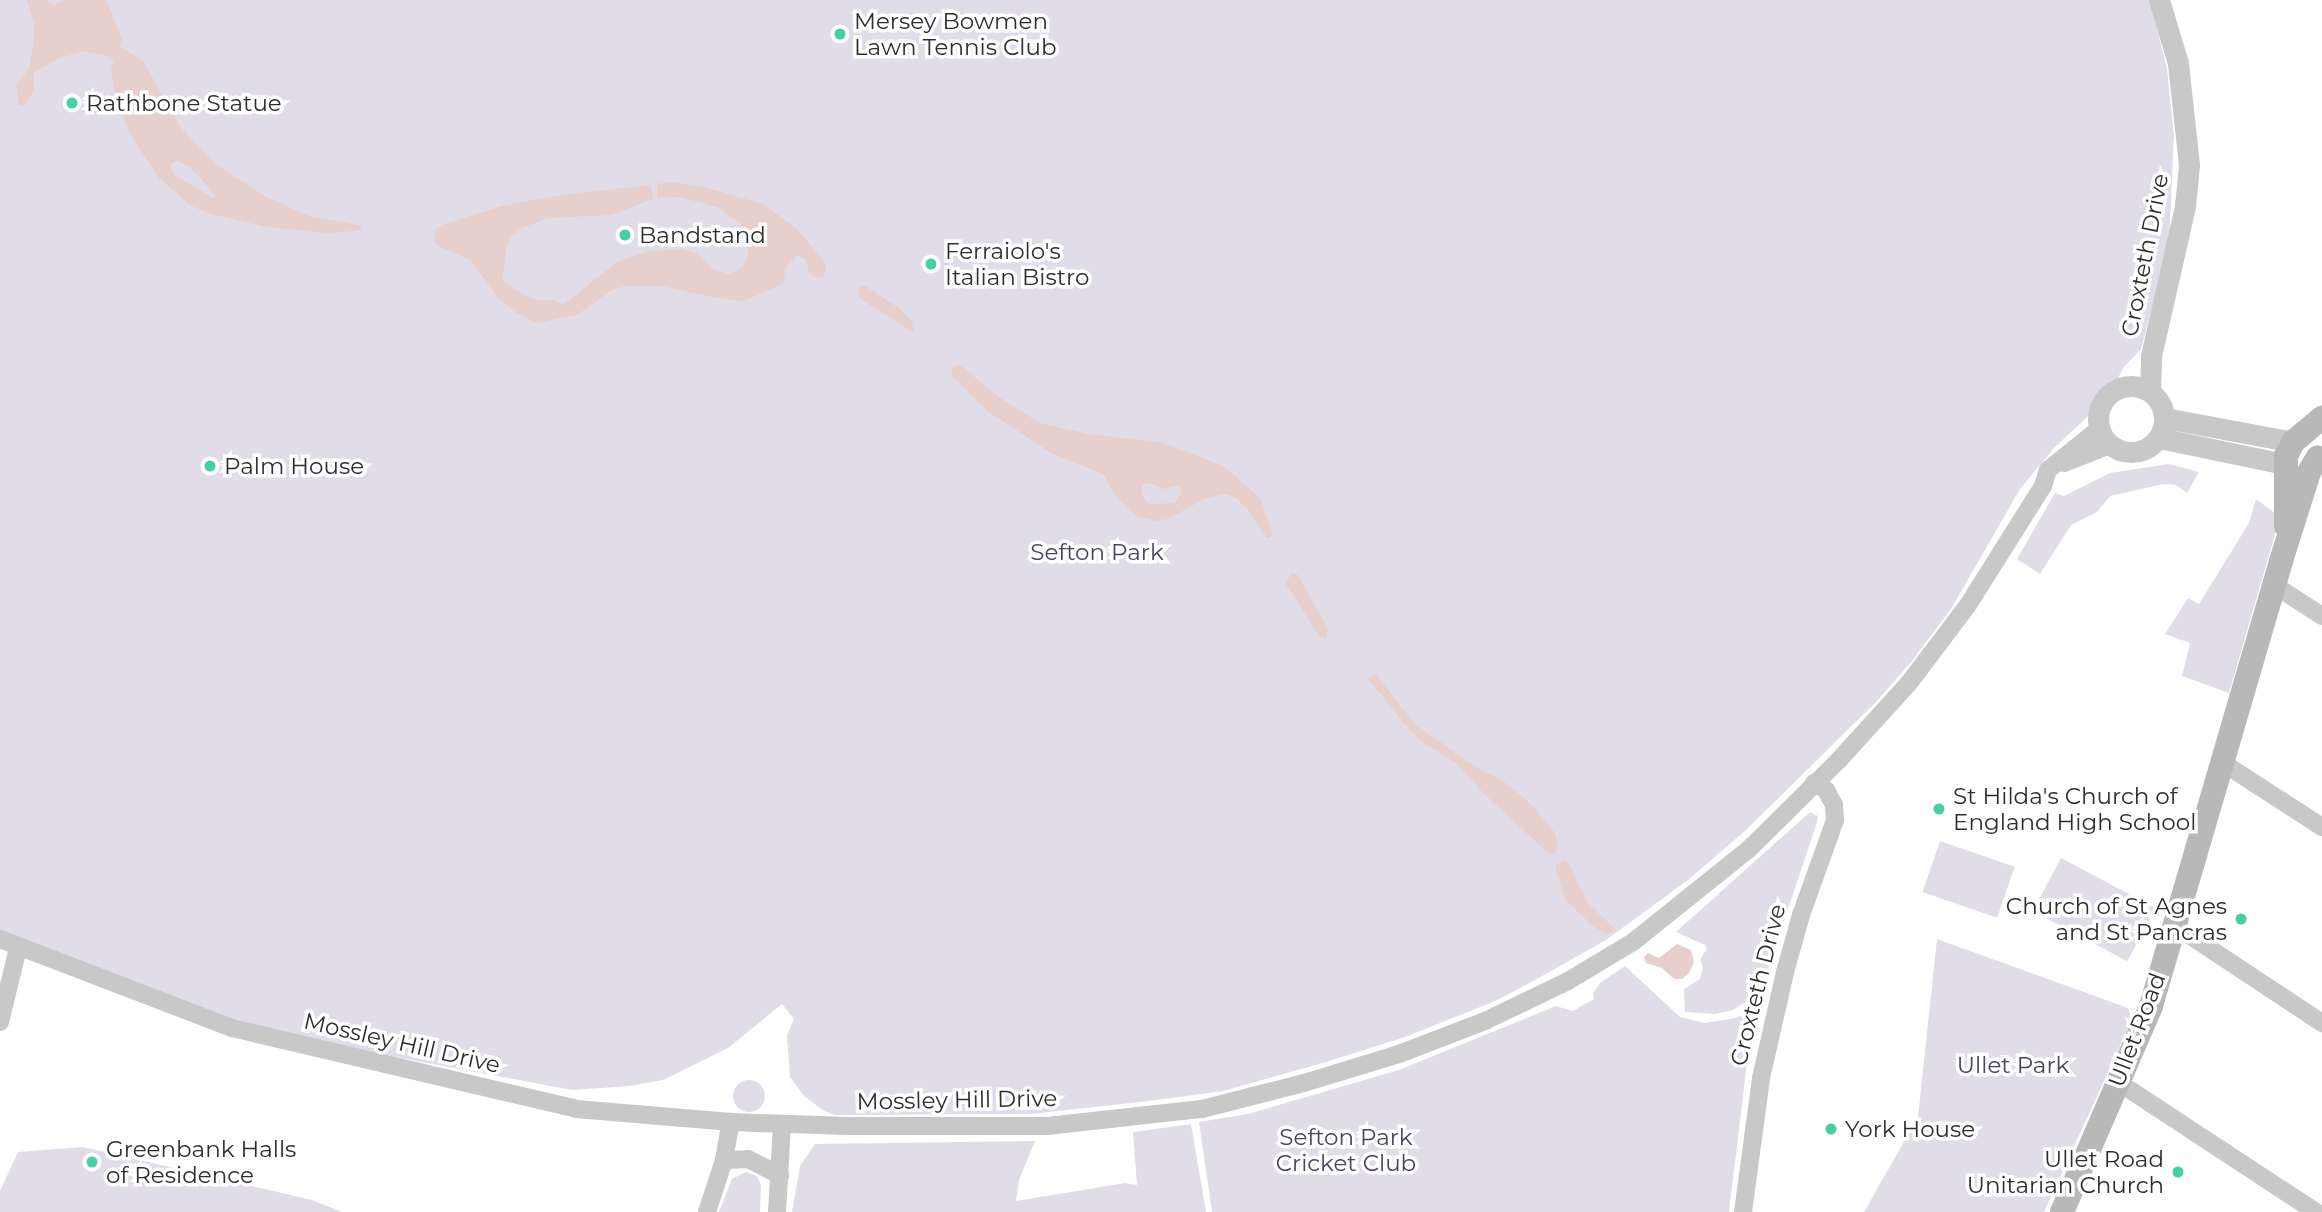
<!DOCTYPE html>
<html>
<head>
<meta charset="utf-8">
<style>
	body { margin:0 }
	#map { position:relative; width:2322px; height:1212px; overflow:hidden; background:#fff; font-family:Montserrat,sans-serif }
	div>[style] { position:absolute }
	.green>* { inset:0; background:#e0dde9; transform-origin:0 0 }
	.round { border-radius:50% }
	.water>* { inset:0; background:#e7d0cc }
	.minor>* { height:18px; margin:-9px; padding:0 9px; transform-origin:9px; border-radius:9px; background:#c8c8c8 }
	.tertiary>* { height:21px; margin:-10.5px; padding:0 10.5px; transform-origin:10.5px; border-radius:10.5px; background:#c8c8c8 }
	.tertiary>.ring { margin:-10.5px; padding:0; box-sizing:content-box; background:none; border:21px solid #c8c8c8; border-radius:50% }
	.secondary>* { height:24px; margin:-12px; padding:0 12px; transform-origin:12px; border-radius:12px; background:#b8b8b8 }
	.dots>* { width:19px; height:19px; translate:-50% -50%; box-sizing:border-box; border:4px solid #fff; border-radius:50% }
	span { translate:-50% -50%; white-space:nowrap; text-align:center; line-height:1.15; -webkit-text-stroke:7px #fff; paint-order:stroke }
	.poi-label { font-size:23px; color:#2e2e2e }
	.left { translate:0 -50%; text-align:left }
	.right { translate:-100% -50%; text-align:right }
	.street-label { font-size:23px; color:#2e2e2e }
	.park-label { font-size:23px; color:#4c4164 }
</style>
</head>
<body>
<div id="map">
	<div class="green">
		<i style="clip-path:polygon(0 0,2150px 0,2167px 69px,2174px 135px,2169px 244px,2141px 349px,2123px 368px,2109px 397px,2055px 447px,2020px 489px,1951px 609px,1912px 661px,1876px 702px,1746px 830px,1688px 880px,1606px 940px,1528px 984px,1493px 1002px,1405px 1037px,1326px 1062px,1223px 1091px,1149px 1101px,1031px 1114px,835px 1115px,824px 1111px,804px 1096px,790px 1077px,787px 1035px,794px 1019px,782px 1004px,728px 1048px,663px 1080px,630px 1086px,572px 1090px,250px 1030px,0 932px)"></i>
		<i style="clip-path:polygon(2169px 464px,2199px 472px,2187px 493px,2176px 485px,2163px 484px,2110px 496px,2097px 512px,2071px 525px,2040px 574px,2017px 559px,2055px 493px,2064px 496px,2110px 473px)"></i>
		<i style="clip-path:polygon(2256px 499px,2280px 517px,2229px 693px,2182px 676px,2190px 643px,2165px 634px,2188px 598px,2199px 604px,2249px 523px)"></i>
		<i style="clip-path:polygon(1810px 812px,1818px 816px,1817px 822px,1760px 993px,1733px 1010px,1715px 1014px,1685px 1012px,1684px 989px,1700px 979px,1703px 967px,1700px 960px,1707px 948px,1705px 945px,1676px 932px)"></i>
		<i style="left:1940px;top:841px;width:79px;height:54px;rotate:19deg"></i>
		<i style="left:2061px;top:858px;width:107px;height:60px;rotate:28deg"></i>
		<i style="clip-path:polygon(1937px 939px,2128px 1008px,2132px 1020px,2044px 1212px,1864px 1212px,1918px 1117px)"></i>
		<i style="clip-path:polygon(1625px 966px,1680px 1017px,1705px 1023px,1736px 1018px,1754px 1009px,1756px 1011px,1747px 1063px,1729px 1212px,1212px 1212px,1199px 1122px,1248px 1114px,1399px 1070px,1556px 1006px,1573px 1011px,1594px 999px,1593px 993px,1600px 983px)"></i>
		<i class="round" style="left:733px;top:1080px;width:32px;height:32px"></i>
		<i style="clip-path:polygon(1191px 1124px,1206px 1212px,792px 1212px,800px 1166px,815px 1144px,1035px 1141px,1019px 1180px,1016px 1201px,1125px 1183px,1137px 1185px,1133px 1132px)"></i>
		<i style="clip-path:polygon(83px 1147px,312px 1200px,342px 1212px,0 1212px,0 1191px,18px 1152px)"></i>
		<i style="clip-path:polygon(746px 1172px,757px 1176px,761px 1185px,760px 1212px,719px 1212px,732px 1179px)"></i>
	</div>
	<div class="water">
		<i style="clip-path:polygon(evenodd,27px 0,46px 0,54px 6px,62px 0,106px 0,123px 41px,120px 46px,143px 61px,181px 128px,217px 165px,265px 196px,309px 216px,363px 226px,357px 231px,327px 233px,267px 227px,211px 214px,191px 206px,159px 178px,134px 141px,116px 101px,111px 69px,114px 60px,109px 56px,84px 51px,57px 59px,34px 73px,34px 91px,24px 105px,19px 105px,16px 86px,29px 68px,34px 39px,34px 24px,27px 0,176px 161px,189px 166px,215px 195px,214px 198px,176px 176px,171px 169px,171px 164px,176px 161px)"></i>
		<i style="clip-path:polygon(673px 182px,705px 187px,763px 204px,796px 228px,822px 258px,826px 266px,824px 277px,817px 278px,809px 273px,806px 260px,798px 255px,786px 267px,783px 284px,744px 301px,717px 298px,661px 286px,627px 286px,614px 289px,577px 315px,537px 323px,515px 312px,498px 298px,470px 260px,438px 246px,434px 240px,436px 228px,444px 224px,502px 206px,560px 195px,651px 185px,653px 199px,611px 215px,548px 218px,522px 228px,512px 236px,506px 248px,503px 280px,522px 294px,538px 300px,555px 300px,563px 305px,617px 262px,649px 251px,681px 249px,696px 253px,713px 269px,729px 274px,739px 269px,746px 262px,749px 247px,740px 223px,719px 208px,698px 202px,680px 197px,658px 198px,656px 184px)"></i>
		<i style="clip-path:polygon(864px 285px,899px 308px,912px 321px,914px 333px,859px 298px,858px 289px)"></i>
		<i style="clip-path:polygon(evenodd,959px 364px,999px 397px,1040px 423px,1089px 434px,1160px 442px,1224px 466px,1261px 499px,1273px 536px,1267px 538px,1246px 508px,1236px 498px,1225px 494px,1206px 498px,1168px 519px,1155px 521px,1138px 517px,1116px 497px,1103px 474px,1053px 454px,987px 411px,951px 375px,953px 367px,959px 364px,1151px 483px,1163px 489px,1178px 486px,1182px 491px,1175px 503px,1152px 504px,1147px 502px,1141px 492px,1143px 484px,1151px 483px)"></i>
		<i style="clip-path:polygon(1292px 573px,1298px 575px,1328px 629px,1326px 639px,1320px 637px,1285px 583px)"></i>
		<i style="clip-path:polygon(1375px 673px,1416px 725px,1476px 767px,1503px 781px,1529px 802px,1555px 833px,1558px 846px,1554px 855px,1548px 853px,1484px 794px,1456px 763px,1422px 742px,1409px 729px,1368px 679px)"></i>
		<i style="clip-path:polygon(1563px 860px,1568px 862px,1588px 903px,1616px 930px,1606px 934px,1593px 926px,1565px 900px,1555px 866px)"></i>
		<i style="clip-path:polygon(1677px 944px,1691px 950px,1694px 962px,1689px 973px,1682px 979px,1674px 979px,1662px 968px,1646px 963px,1644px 957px,1648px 953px,1659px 958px)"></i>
	</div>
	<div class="minor">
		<i style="left:2064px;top:463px;width:49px;rotate:-21.4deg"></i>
		<i style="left:2274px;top:585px;width:57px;rotate:32.9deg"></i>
		<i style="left:2223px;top:763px;width:118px;rotate:32.9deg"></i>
		<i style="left:2174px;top:925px;width:178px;rotate:33.5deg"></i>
		<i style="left:0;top:939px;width:248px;rotate:21deg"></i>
		<i style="left:232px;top:1028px;width:353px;rotate:13.2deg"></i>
		<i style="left:576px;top:1109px;width:156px;rotate:4.8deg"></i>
		<i style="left:731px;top:1122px;width:115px;rotate:2deg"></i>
		<i style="left:846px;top:1126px;width:201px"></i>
		<i style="left:1047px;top:1126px;width:156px;rotate:-6.3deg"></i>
		<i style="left:1202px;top:1109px;width:105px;rotate:-14.3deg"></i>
		<i style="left:1304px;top:1083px;width:99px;rotate:-17deg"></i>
		<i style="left:1399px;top:1054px;width:92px;rotate:-21deg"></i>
		<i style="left:1485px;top:1021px;width:92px;rotate:-25.7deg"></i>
		<i style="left:1568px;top:981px;width:76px;rotate:-31deg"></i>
		<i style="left:1633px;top:942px;width:147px;rotate:-38.7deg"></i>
		<i style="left:1748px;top:850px;width:127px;rotate:-44.7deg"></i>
		<i style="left:1838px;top:761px;width:105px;rotate:-47.7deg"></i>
		<i style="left:1909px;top:683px;width:98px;rotate:-52.9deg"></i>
		<i style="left:1968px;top:605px;width:141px;rotate:-57.8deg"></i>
		<i style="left:2043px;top:486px;width:17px;rotate:-73deg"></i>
		<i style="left:2048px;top:470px;width:65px;rotate:-38.8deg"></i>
		<i style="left:0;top:1022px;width:76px;rotate:-76.3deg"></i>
		<i style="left:2118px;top:1082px;width:237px;rotate:33.3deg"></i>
		<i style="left:724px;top:1160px;width:24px;rotate:-2deg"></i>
		<i style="left:748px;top:1159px;width:36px;rotate:27deg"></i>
		<i style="left:707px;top:1212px;width:55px;rotate:-71.9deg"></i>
		<i style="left:724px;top:1160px;width:39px;rotate:-80deg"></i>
		<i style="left:777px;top:1212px;width:88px;rotate:-86.7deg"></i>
		<i style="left:1743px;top:1212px;width:135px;rotate:-82.3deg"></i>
		<i style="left:1761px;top:1078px;width:109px;rotate:-77.2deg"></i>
		<i style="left:1785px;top:972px;width:59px;rotate:-74.3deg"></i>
		<i style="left:1801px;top:915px;width:101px;rotate:-70.3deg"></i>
		<i style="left:1835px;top:820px;width:15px;rotate:-94deg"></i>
		<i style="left:1834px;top:805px;width:17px;rotate:-118deg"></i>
		<i style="left:1826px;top:790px;width:14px;rotate:-150deg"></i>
	</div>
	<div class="tertiary">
		<i class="ring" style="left:2098px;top:386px;width:45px;height:45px"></i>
		<i style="left:2150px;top:391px;width:35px;rotate:-88deg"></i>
		<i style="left:2151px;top:356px;width:154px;rotate:-77.2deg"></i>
		<i style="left:2185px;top:206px;width:41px;rotate:-84.4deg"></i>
		<i style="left:2189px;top:165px;width:103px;rotate:-96.2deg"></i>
		<i style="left:2178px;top:63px;width:66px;rotate:-106.8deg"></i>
		<i style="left:2165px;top:418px;width:130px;rotate:10.6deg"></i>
		<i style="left:2159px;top:438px;width:128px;rotate:11.7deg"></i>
	</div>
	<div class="secondary">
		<i style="left:2286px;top:526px;width:70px;rotate:-90deg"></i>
		<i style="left:2286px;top:456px;width:16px;rotate:-63deg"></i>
		<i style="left:2293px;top:442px;width:38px;rotate:-40deg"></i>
		<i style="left:2062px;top:1212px;width:224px;rotate:-66.6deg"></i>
		<i style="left:2151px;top:1006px;width:464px;rotate:-73.7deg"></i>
		<i style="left:2281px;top:561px;width:93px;rotate:-72.5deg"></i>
		<i style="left:2309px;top:472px;width:17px;rotate:-59deg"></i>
	</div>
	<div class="dots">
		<i style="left:840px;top:34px;background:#46cea5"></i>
		<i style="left:72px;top:103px;background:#46cea5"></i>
		<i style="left:625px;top:235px;background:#46cea5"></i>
		<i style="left:931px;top:264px;background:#46cea5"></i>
		<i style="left:210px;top:466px;background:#46cea5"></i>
		<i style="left:1939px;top:809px;background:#46cea5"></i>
		<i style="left:2241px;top:919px;background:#46cea5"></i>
		<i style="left:1831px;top:1129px;background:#46cea5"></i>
		<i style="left:92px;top:1162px;background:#46cea5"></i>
		<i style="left:2178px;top:1172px;background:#46cea5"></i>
	</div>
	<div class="poi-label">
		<span class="left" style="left:854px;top:34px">Mersey Bowmen<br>Lawn Tennis Club</span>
		<span class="left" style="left:86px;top:103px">Rathbone Statue</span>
		<span class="left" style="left:639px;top:235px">Bandstand</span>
		<span class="left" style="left:945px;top:264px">Ferraiolo's<br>Italian Bistro</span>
		<span class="left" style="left:224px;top:466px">Palm House</span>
		<span class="left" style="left:1953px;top:809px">St Hilda's Church of<br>England High School</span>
		<span class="right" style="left:2227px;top:919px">Church of St Agnes<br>and St Pancras</span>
		<span class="left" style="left:1845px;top:1129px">York House</span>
		<span class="left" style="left:106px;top:1162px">Greenbank Halls<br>of Residence</span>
		<span class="right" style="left:2164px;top:1172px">Ullet Road<br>Unitarian Church</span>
	</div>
	<div class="street-label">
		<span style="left:2145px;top:255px;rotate:-79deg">Croxteth Drive</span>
		<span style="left:1758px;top:985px;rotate:-76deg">Croxteth Drive</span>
		<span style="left:2137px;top:1030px;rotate:-69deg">Ullet Road</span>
		<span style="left:402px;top:1043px;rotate:13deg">Mossley Hill Drive</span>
		<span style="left:957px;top:1100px;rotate:-1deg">Mossley Hill Drive</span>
	</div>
	<div class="park-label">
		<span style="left:1097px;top:552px">Sefton Park</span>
		<span style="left:2013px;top:1065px">Ullet Park</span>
		<span style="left:1346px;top:1150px">Sefton Park<br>Cricket Club</span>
	</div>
</div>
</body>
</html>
